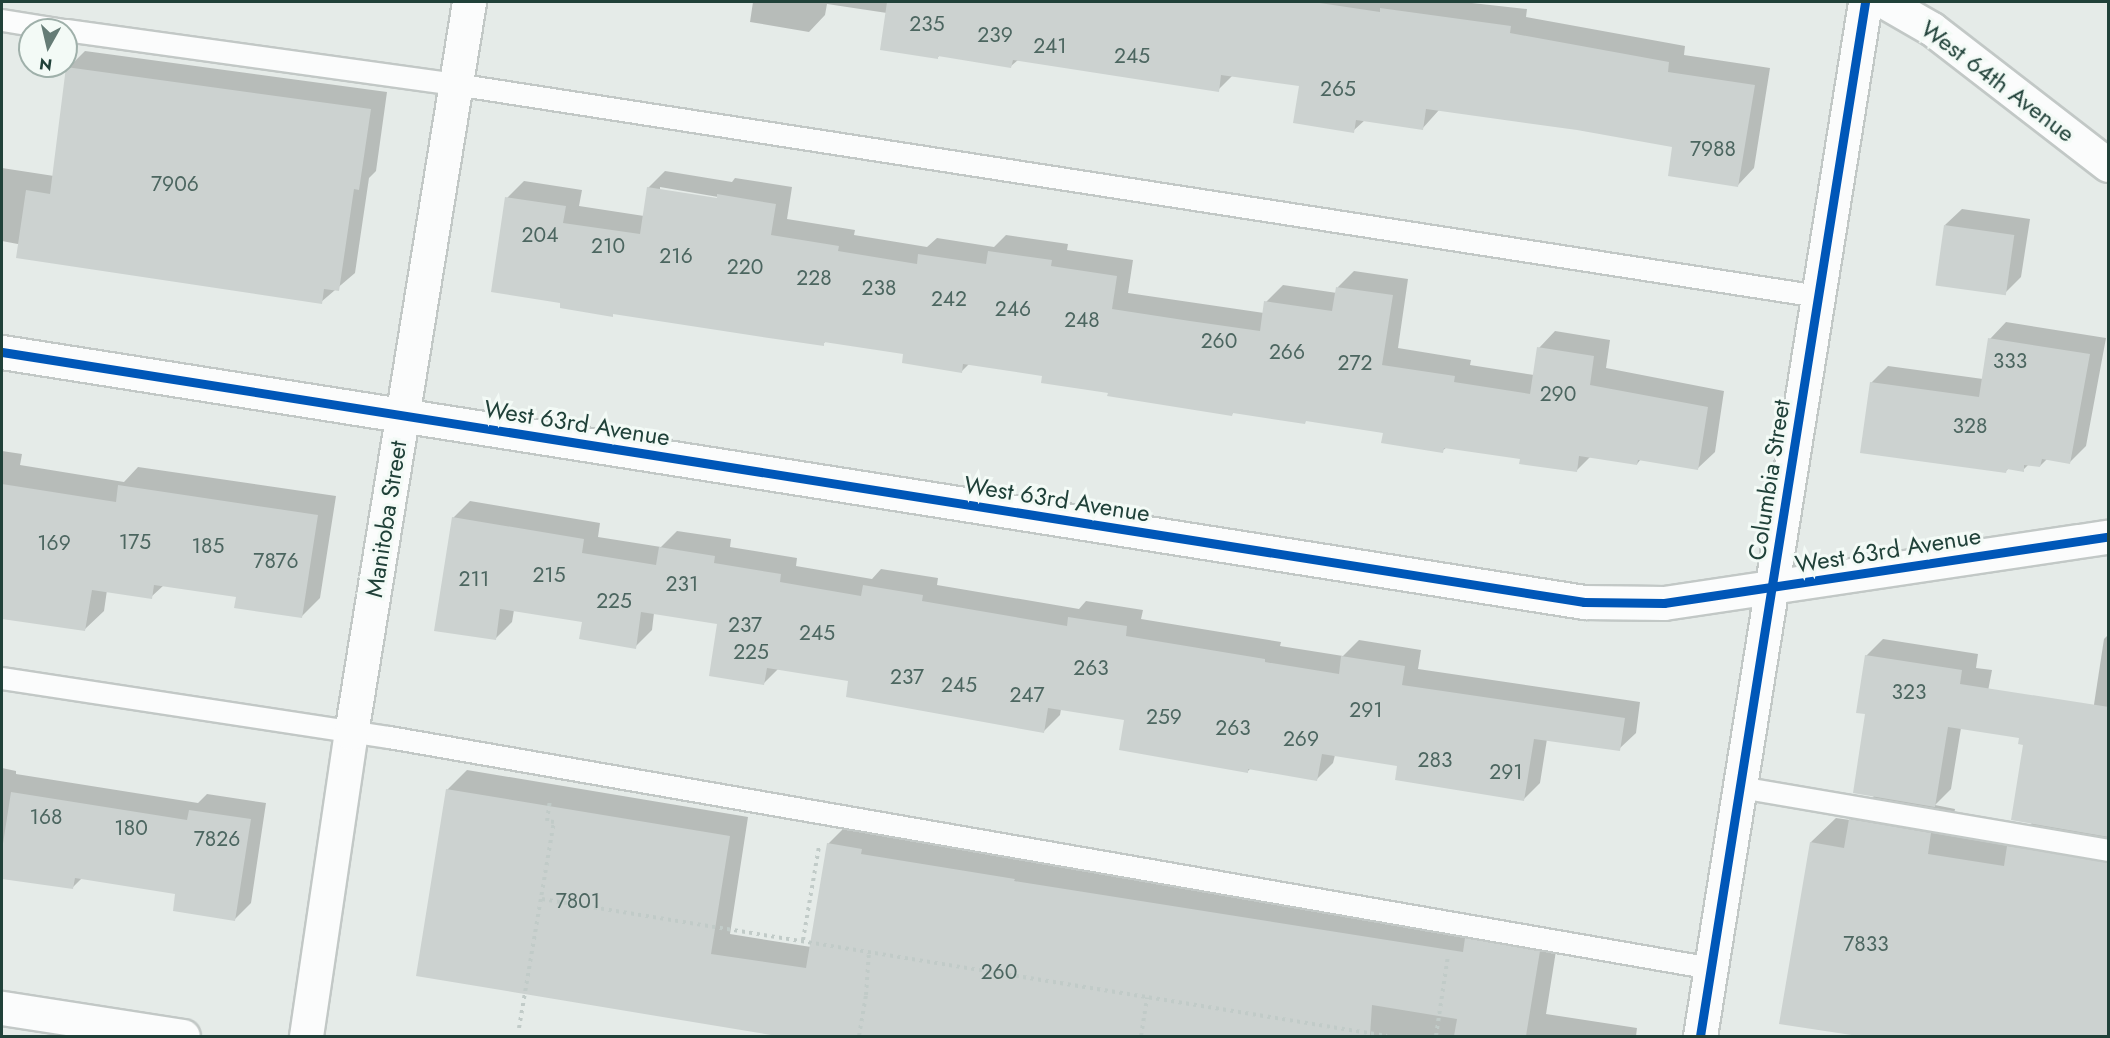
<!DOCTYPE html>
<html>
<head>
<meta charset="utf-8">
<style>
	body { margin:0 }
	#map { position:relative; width:2110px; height:1038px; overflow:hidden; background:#e5ebe8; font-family:Jost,sans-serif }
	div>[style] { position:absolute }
	.shadow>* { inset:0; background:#0003 }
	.building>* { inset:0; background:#ccd2d0; transform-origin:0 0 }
	.path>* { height:4px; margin-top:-2px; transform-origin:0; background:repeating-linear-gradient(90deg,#c1cbc8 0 3px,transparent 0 7.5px) }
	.roads { filter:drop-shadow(2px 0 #c2c8c6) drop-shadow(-2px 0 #c2c8c6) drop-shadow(0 2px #c2c8c6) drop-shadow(0 -2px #c2c8c6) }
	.service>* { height:21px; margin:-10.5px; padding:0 10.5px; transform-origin:10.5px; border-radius:10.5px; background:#fbfcfc }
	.minor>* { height:33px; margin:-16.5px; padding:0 16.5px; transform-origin:16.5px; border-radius:16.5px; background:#fbfcfc }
	.cycleway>* { height:9px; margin:-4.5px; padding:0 4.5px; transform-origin:4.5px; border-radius:4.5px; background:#0057b8 }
	span { translate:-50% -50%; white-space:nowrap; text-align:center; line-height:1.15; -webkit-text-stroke:6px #f3faf6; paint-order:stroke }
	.number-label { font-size:21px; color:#4c6660 }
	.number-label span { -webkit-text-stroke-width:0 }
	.street-label { font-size:24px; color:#204139 }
	.frame { position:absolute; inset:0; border:3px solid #204139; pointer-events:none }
	.north { position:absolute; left:18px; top:18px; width:60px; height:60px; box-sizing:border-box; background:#f3faf6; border:2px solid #9fb0aa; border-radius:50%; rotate:188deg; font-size:16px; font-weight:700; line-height:24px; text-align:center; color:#204139 }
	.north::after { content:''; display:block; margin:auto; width:21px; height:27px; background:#657c76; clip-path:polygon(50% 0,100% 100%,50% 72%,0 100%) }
</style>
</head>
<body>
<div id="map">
	<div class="shadow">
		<i style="clip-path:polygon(753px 2px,1463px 2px,1527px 9px,1526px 17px,1685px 46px,1684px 55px,1770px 68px,1754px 168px,1738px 185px,1674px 146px,1578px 128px,1439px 110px,1422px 129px,1365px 120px,1353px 131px,1300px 85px,1233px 75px,1218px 90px,1018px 60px,1011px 66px,940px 55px,937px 58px,887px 13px,827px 4px,825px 15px,809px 32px,750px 22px)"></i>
		<i style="clip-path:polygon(85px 51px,387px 92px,376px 171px,369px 178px,355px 273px,321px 302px,2px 241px,2px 168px,54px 176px,68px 68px)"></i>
		<i style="clip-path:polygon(evenodd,665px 171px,732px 182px,735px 178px,792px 187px,787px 219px,855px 230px,854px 235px,927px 247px,937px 238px,994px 247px,1006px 235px,1068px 244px,1067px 250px,1133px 260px,1128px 293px,1264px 313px,1266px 302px,1283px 285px,1337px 293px,1338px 287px,1354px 271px,1408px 279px,1398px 348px,1471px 360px,1470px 365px,1534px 375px,1539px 348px,1555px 331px,1610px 340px,1606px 368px,1724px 391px,1715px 452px,1698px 468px,1641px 459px,1637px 464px,1591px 456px,1576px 471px,1521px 458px,1447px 447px,1442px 451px,1384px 432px,1307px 419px,1235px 411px,1232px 414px,1110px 392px,1044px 375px,969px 364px,961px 372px,905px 353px,826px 341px,823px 344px,615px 312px,612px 315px,562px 302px,507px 198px,524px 181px,582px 190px,579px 206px,644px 216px,648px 188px,665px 171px,660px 187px,724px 198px,724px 201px,660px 191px,660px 187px)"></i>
		<i style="clip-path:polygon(1962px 209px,2030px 219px,2021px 277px,2004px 294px,1945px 225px)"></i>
		<i style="clip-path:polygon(2006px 322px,2106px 338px,2086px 446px,2070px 462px,2047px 459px,2040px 466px,2029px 464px,2023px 470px,2009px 468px,2005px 472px,1871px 383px,1888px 366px,1983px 379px,1990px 339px)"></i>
		<i style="clip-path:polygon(2px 451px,22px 454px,20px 465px,124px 482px,138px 467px,336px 496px,320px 598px,301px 617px,238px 596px,164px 585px,151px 597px,107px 590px,104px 611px,85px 629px,2px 617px,7px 560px,2px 560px)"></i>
		<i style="clip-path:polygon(470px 501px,600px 523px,598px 537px,661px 547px,677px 531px,731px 539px,730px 547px,797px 558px,796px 566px,872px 579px,881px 569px,938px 578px,937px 585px,1079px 609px,1086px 601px,1143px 610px,1141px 619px,1281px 642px,1280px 646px,1343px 656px,1359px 640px,1421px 650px,1418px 669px,1640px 702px,1636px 733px,1619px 749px,1547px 739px,1540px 783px,1524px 799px,1399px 765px,1335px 755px,1333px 763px,1317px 779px,1251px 768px,1247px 772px,1126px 718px,1061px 709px,1060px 715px,1043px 732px,850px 680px,778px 669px,764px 683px,719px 623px,654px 613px,652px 630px,635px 647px,583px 620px,514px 610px,512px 622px,495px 639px,453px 518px)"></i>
		<i style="clip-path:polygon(2108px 635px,2108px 713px,2093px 711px,2104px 639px)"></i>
		<i style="clip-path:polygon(1883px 639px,1978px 654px,1976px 668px,1992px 670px,1984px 712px,1961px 728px,1951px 789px,1935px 805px,1955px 809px,1951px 830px,2015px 840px,2108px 747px,2108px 1036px,1886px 1036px,1780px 1023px,1811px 842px,1836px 818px,1850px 820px,1874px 796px,1867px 713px,1866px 656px)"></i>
		<i style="clip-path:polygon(2px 768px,16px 771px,16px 774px,198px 803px,207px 794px,266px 803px,251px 903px,234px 920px,177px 893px,82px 878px,72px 888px,2px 876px)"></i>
		<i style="clip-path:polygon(467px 770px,748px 817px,730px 934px,811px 947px,828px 844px,848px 824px,881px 830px,880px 834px,1034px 860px,1033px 862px,1474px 932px,1559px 932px,1546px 1014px,1637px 1028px,1636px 1036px,788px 1036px,741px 1029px,447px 790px)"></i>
	</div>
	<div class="building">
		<i style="clip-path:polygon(887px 2px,1313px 2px,1380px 12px,1380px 8px,1511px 26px,1510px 33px,1669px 62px,1668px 72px,1755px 85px,1738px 187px,1668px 176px,1672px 147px,1577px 130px,1426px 109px,1423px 130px,1356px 120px,1354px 133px,1293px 123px,1299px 86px,1221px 75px,1219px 92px,1013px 60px,1011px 68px,938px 56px,938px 59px,880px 50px)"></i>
		<i style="clip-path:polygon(66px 67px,371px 109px,359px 190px,354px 189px,339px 291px,324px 289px,322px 304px,16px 258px,26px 190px,50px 194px)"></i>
		<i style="clip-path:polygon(647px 187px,717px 198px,717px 194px,776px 204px,771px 235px,839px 246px,838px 251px,917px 264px,918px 254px,986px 264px,988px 251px,1052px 260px,1051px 266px,1117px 276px,1112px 309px,1190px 321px,1260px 331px,1264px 301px,1332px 311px,1336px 287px,1393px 295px,1382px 365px,1455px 376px,1454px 382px,1530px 394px,1537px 347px,1594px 356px,1590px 385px,1708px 407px,1698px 470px,1638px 460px,1637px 465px,1579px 456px,1577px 472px,1519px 464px,1520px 459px,1444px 448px,1443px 453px,1381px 443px,1383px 433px,1306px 421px,1305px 424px,1233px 413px,1232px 416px,1107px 396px,1108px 393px,1041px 383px,1042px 376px,963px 364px,962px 373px,902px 363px,903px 354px,824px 342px,824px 346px,756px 336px,613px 314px,613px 317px,560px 308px,560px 303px,491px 292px,505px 197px,566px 206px,563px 223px,640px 234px)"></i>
		<i style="left:1944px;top:225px;width:71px;height:61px;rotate:8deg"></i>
		<i style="clip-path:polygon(1988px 338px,2090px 354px,2070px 464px,2042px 459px,2040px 467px,2024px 465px,2024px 472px,2007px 469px,2006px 473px,1860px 453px,1870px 382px,1979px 397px)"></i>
		<i style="clip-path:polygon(2px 484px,116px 502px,118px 485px,318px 515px,302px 618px,234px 608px,236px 597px,154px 585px,152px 599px,92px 590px,85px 631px,2px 619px)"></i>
		<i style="clip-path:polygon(452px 517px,584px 539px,582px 553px,656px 565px,659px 547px,715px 556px,714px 563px,781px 574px,780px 582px,861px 596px,863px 585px,923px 595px,922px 601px,1067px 626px,1068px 617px,1127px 626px,1126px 636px,1265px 659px,1265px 662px,1339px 674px,1341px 656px,1405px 666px,1402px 685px,1625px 718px,1620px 751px,1534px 739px,1524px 801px,1395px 780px,1397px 766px,1322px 754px,1317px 781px,1248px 769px,1248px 773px,1119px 750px,1124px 720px,1048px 708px,1044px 733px,846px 697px,848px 681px,767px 668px,764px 685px,709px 676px,717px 624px,641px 612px,636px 649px,579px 639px,582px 622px,500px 609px,496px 640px,434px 631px)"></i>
		<i style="clip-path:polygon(1865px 655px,1962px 670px,1960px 684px,2109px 707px,2109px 837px,2011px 820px,2023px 745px,2018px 744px,2019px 738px,1948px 727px,1935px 807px,1853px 793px,1865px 714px,1856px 713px)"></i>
		<i style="clip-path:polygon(446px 789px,730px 836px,711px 954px,806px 968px,827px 843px,862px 849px,861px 854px,1015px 879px,1014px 881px,1463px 952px,1465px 938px,1540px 951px,1526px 1036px,1454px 1036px,1457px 1019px,1372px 1005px,1370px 1036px,777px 1036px,416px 976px)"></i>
		<i style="clip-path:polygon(11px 792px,187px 820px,189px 810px,251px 819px,235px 921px,173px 911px,175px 894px,75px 878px,73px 889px,2px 879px,2px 850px)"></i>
		<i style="clip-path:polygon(1849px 819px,1931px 833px,1928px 854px,2004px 866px,2007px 846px,2109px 862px,2109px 1036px,1858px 1036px,1779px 1024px,1810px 842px,1844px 848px)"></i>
	</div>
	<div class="path">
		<i style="left:542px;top:899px;width:856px;rotate:9.21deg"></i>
		<i style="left:803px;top:940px;width:95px;rotate:-80.3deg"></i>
		<i style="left:519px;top:1028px;width:209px;rotate:-80.4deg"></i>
		<i style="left:554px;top:822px;width:7px;rotate:-172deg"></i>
		<i style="left:547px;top:821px;width:22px;rotate:-82deg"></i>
		<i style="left:859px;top:1036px;width:42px;rotate:-80.3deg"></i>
		<i style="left:866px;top:995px;width:44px;rotate:-86.1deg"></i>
		<i style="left:1141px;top:1036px;width:39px;rotate:-81deg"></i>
		<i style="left:1436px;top:1036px;width:81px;rotate:-81.5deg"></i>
	</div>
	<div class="roads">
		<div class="service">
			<i style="left:2px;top:20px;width:63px;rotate:9.2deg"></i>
			<i style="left:66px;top:30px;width:393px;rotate:7.9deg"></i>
			<i style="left:455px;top:84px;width:1379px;rotate:8.84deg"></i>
			<i style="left:2px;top:678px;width:391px;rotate:8.7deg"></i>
			<i style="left:389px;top:737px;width:1342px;rotate:9.91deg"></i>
			<i style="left:1740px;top:787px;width:373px;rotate:9.7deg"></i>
		</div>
		<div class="minor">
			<i style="left:1885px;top:2px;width:54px;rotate:29.9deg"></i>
			<i style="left:1932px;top:29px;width:222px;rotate:37.7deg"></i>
			<i style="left:2px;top:352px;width:1602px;rotate:8.98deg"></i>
			<i style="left:1584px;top:602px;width:80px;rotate:0.7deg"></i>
			<i style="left:1664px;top:603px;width:449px;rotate:-8.5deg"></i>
			<i style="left:2px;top:1008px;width:183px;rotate:8.8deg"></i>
			<i style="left:306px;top:1036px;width:306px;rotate:-81.6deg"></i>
			<i style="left:351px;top:733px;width:740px;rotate:-80.83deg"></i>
			<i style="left:1700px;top:1036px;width:1047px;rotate:-80.93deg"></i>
		</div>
	</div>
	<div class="cycleway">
		<i style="left:2px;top:352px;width:1602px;rotate:8.98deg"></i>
		<i style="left:1584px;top:602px;width:80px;rotate:0.7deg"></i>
		<i style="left:1664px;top:603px;width:449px;rotate:-8.5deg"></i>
		<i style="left:1700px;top:1036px;width:1047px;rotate:-80.93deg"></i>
	</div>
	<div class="number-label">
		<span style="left:927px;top:24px">235</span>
		<span style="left:995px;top:35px">239</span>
		<span style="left:1050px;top:46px">241</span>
		<span style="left:1132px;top:56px">245</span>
		<span style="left:1338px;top:89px">265</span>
		<span style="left:1713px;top:149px">7988</span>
		<span style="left:175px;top:184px">7906</span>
		<span style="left:540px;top:235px">204</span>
		<span style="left:608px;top:246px">210</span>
		<span style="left:676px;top:256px">216</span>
		<span style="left:745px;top:267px">220</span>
		<span style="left:814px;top:278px">228</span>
		<span style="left:879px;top:288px">238</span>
		<span style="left:949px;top:299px">242</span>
		<span style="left:1013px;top:309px">246</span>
		<span style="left:1082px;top:320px">248</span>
		<span style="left:1219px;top:341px">260</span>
		<span style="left:1287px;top:352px">266</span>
		<span style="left:2010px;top:361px">333</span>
		<span style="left:1355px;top:363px">272</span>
		<span style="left:1558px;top:394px">290</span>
		<span style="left:1970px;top:426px">328</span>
		<span style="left:135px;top:542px">175</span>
		<span style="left:54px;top:543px">169</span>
		<span style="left:208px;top:546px">185</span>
		<span style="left:276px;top:561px">7876</span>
		<span style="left:549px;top:575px">215</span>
		<span style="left:474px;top:579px">211</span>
		<span style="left:682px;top:584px">231</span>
		<span style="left:614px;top:601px">225</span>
		<span style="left:745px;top:625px">237</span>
		<span style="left:817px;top:633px">245</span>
		<span style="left:751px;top:652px">225</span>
		<span style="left:1091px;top:668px">263</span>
		<span style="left:907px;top:677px">237</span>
		<span style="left:959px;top:685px">245</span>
		<span style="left:1909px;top:692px">323</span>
		<span style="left:1027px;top:695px">247</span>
		<span style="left:1366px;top:710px">291</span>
		<span style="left:1164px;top:717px">259</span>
		<span style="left:1233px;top:728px">263</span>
		<span style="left:1301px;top:739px">269</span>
		<span style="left:1435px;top:760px">283</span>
		<span style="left:1506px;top:772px">291</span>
		<span style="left:46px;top:817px">168</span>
		<span style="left:131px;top:828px">180</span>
		<span style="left:217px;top:839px">7826</span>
		<span style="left:578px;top:901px">7801</span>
		<span style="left:1866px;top:944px">7833</span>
		<span style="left:999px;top:972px">260</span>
	</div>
	<div class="street-label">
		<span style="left:1998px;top:81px;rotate:37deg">West 64th Avenue</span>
		<span style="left:577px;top:423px;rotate:9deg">West 63rd Avenue</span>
		<span style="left:1769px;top:480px;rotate:-81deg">Columbia Street</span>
		<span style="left:1057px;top:499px;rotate:9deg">West 63rd Avenue</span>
		<span style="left:386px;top:519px;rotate:-81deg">Manitoba Street</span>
		<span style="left:1888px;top:550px;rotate:-9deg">West 63rd Avenue</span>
	</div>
	<div class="frame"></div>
	<div class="north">N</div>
</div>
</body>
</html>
